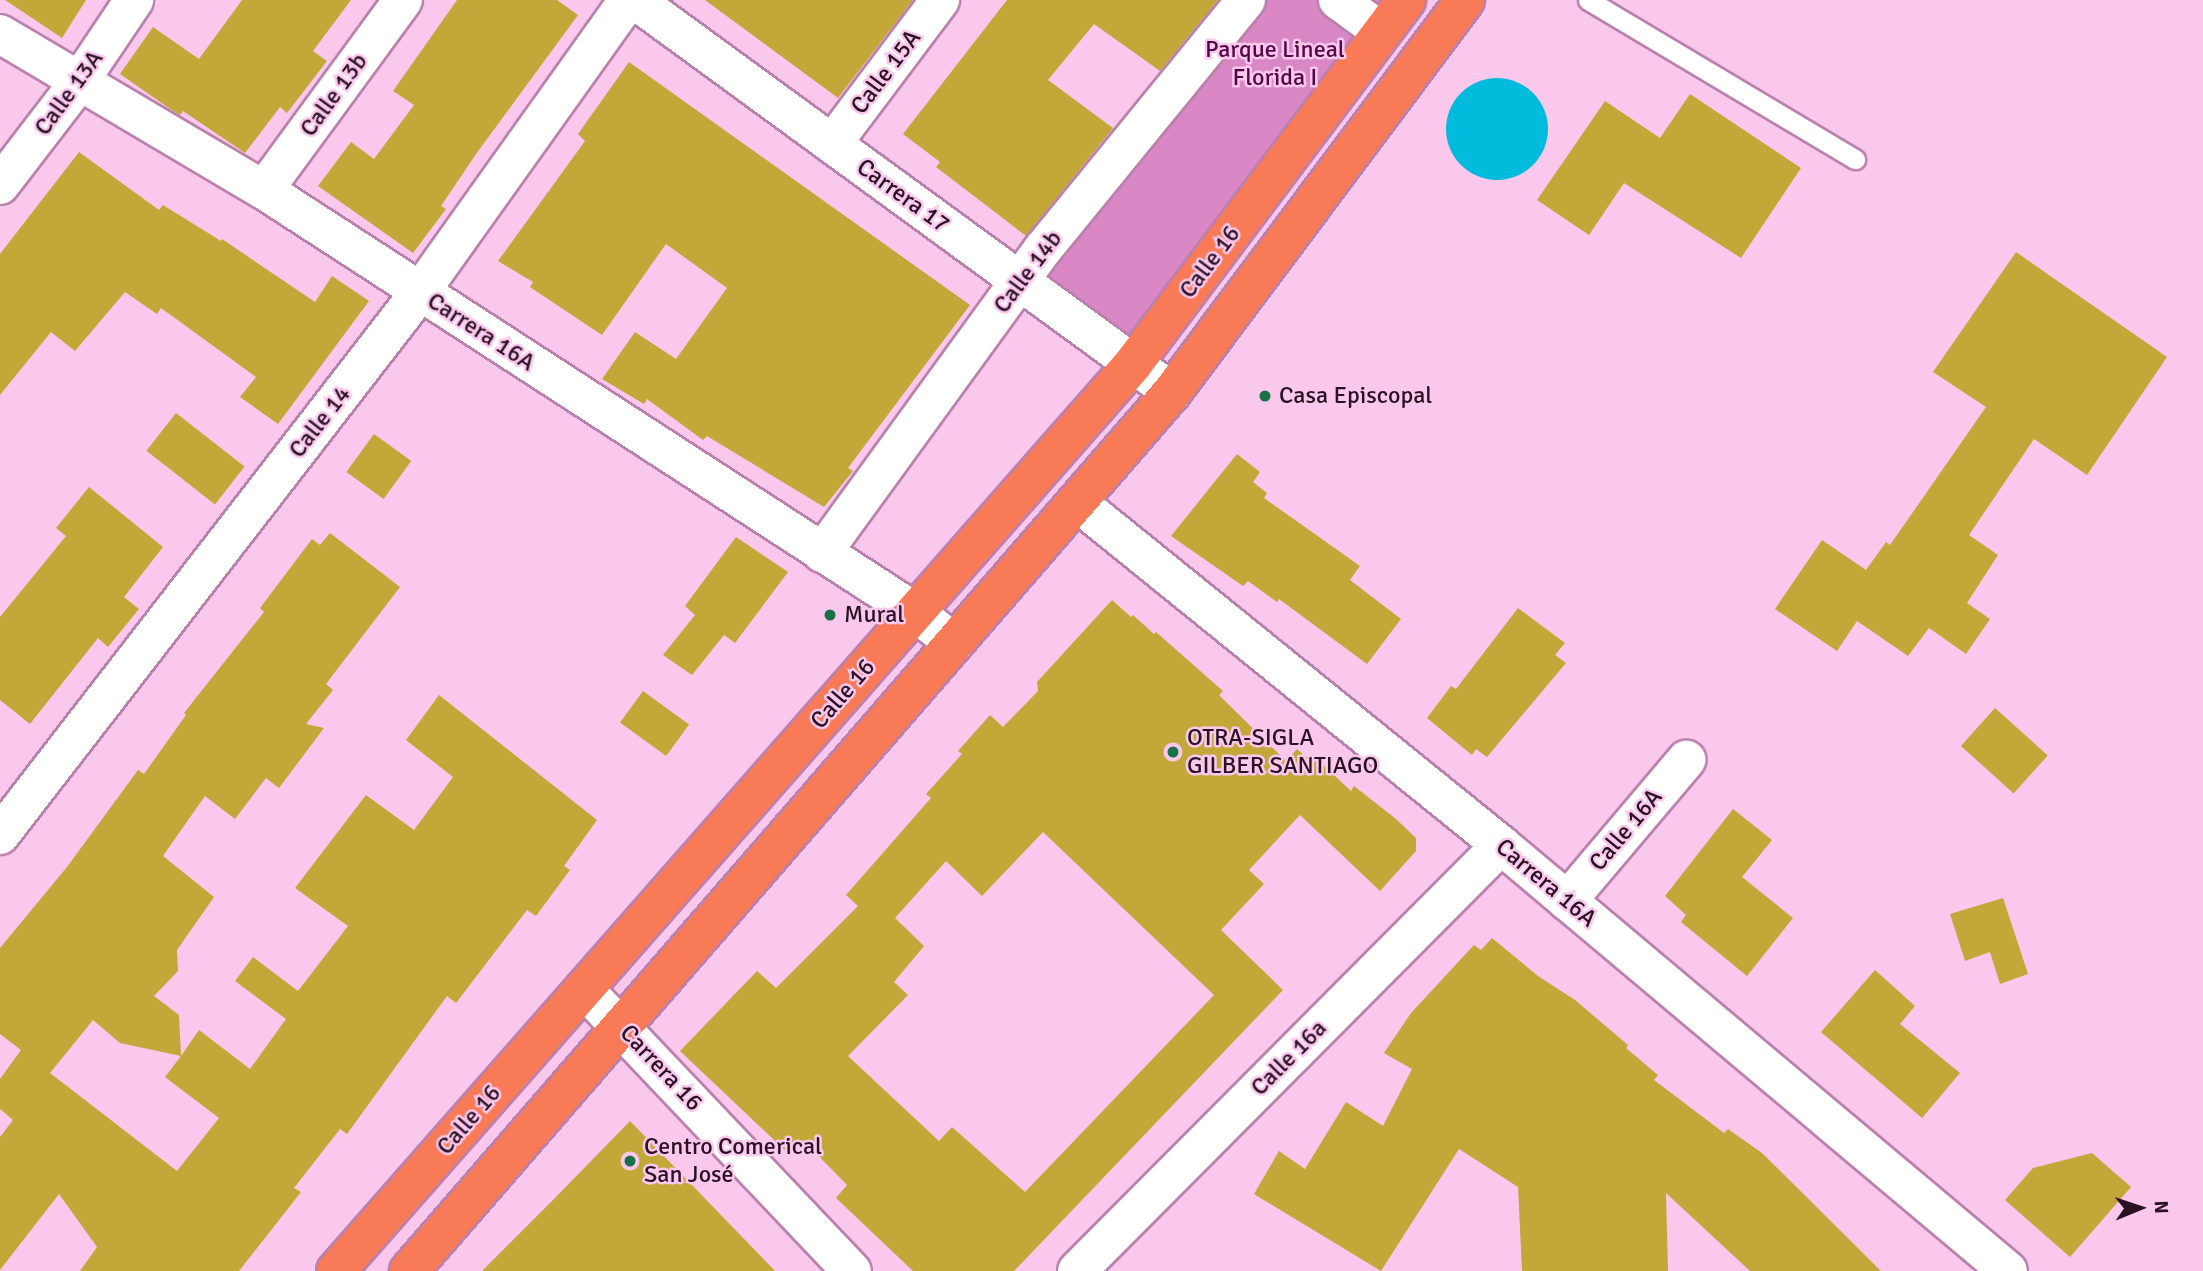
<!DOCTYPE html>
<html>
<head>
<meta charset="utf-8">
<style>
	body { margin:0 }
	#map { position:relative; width:2203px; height:1271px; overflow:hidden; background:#fbc8ed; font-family:Signika,sans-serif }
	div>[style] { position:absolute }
	.green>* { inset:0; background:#d987c5 }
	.water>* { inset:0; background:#00bbdc }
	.round { border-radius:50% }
	.building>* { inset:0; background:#c1a839; transform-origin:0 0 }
	.roads { filter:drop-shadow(2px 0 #bc80ad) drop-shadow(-2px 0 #bc80ad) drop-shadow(0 2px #bc80ad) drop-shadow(0 -2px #bc80ad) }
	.lane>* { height:19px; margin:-9.5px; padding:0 9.5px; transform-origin:9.5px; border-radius:9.5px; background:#fff }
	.street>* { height:38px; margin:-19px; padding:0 19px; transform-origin:19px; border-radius:19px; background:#fff }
	.highway>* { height:38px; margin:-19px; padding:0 19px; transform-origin:19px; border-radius:19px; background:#f97a57 }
	.dots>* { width:19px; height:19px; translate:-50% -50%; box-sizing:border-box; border:4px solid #fbc8ed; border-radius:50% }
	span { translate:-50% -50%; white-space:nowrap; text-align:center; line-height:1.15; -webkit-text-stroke:5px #fbc8ed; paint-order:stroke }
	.park-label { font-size:24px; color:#540747 }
	.street-label { font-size:24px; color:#291224 }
	.poi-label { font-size:24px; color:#291224 }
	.left { translate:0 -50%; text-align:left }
	.north { position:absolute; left:2105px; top:1173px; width:70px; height:70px; -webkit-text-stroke:5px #fbc8ed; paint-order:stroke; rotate:88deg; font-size:19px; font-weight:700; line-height:28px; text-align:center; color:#291224 }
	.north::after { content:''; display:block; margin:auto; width:24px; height:32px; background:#291224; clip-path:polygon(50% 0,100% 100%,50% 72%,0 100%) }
</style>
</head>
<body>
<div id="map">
	<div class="green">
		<i style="clip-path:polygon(1251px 0,1396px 0,1132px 343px,1039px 281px)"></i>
	</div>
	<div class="water">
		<i class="round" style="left:1446px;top:78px;width:102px;height:102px"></i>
	</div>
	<div class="building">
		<i style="clip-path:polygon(5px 0,86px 0,62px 38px)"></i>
		<i style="clip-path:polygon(242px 0,351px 0,313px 51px,327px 61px,287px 113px,280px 107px,245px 153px,183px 111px,180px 115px,173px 111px,120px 74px,153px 27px,199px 59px)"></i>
		<i style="clip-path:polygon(457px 0,557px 0,578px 15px,476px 154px,441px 206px,446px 209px,413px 253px,318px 186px,351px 142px,374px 159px,414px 105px,393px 91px)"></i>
		<i style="clip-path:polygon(705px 0,913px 0,838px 98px)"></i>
		<i style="clip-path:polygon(1007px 0,1218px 0,1160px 71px,1094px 24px,1048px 80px,1113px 128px,1026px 236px,936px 167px,940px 162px,903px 134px)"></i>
		<i style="clip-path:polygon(629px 62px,970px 305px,848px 468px,853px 471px,824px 507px,707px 436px,703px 440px,647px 399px,644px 404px,602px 379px,635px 332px,676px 359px,727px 288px,666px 244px,602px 335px,530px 287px,533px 282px,498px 261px,585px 141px,578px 134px)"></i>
		<i style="clip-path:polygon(1690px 94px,1801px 168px,1741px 258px,1624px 183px,1589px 235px,1537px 200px,1605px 101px,1660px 138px)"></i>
		<i style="clip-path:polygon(79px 152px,159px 210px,163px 205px,221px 241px,222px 239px,315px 302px,332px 276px,369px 301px,278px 424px,240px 397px,256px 377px,161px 308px,157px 314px,125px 292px,75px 351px,51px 332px,0 395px,0 254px)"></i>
		<i style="clip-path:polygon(2016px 252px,2167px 357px,2087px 475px,2034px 439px,1969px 535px,1998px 555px,1967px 603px,1990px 619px,1966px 654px,1929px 628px,1908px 656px,1857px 621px,1837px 651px,1775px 609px,1822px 540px,1866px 570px,1886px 542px,1890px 545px,1986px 407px,1933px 372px)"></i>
		<i style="left:176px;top:413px;width:87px;height:48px;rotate:38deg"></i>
		<i style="left:374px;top:434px;width:46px;height:47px;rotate:36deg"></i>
		<i style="clip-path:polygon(1237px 454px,1260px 472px,1253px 482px,1267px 493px,1264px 498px,1360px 566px,1350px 580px,1401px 619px,1367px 664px,1279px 599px,1277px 602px,1248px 581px,1243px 586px,1171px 536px)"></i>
		<i style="clip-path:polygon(89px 487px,163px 547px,124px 597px,139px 609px,108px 647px,98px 638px,30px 724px,0 700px,0 617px,66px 536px,56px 528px)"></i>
		<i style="clip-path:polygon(evenodd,330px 533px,400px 587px,326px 684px,333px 690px,306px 724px,324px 728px,279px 788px,266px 778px,235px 819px,205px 796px,163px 856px,214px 897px,177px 950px,178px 971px,154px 996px,179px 1015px,181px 1056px,199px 1030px,250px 1069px,286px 1019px,235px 981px,253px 957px,298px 991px,348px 926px,295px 888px,366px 795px,414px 830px,453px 777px,406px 740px,439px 695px,597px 820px,564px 866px,570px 870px,536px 916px,527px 910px,456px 1003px,447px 996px,347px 1134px,340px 1129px,294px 1188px,301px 1192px,239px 1271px,80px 1271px,97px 1247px,59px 1194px,0 1270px,0 1137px,13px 1120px,0 1109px,0 1079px,21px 1050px,0 1034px,0 948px,67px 867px,138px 770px,144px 774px,186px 715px,184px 713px,264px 612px,260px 608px,312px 539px,320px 545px,330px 533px,93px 1020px,120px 1043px,181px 1056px,165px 1077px,219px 1118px,177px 1171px,50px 1073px,93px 1020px)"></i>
		<i style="clip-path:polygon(736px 537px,788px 572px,735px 643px,724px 635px,692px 675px,663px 655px,695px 615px,685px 606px)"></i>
		<i style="clip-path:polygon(evenodd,1112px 600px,1131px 617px,1133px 615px,1154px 634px,1156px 632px,1223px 691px,1219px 695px,1286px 761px,1297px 749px,1310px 760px,1318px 760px,1351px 791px,1354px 786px,1396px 819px,1416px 838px,1416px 851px,1380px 891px,1300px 815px,1249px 870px,1264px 884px,1221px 930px,1283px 990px,1014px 1271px,913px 1271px,836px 1198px,847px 1185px,804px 1141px,791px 1156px,680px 1051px,757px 971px,776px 988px,858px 906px,846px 895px,931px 798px,926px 794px,962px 754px,958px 751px,990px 715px,1003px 727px,1038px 691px,1037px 682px,1112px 600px,1043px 832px,1214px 995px,1025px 1192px,952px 1127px,939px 1141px,848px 1056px,908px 995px,894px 982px,924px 946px,895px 918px,946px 861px,982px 896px,1043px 832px)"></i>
		<i style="clip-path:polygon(1518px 608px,1565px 643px,1555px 655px,1566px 663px,1487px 757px,1476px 749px,1472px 755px,1427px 718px,1451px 686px,1456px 689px)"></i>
		<i style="left:643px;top:691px;width:57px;height:39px;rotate:36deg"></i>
		<i style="left:1995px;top:708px;width:71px;height:51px;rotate:42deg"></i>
		<i style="clip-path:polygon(1733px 809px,1772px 840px,1742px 877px,1793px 918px,1747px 976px,1681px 922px,1686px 915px,1665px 896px)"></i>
		<i style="clip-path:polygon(2003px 898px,2028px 974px,2000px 984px,1990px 952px,1965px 961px,1950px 914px)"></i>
		<i style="clip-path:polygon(1492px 938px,1538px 976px,1575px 1000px,1628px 1045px,1626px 1048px,1658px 1075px,1654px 1080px,1724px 1133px,1728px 1129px,1762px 1153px,1881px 1271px,1750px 1271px,1666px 1193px,1668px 1271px,1522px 1271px,1518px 1187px,1459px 1149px,1381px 1271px,1254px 1194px,1279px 1151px,1305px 1169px,1346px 1102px,1383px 1126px,1412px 1069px,1384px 1053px,1411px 1013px,1474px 945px,1481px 950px)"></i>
		<i style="clip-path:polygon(1875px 970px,1915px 1006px,1900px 1024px,1960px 1073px,1922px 1118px,1821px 1032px)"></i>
		<i style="clip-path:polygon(630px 1121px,775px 1271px,482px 1271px,553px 1200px)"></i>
		<i style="clip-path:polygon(2092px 1153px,2131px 1187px,2070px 1257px,2005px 1200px,2033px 1168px)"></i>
	</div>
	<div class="roads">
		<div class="lane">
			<i style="left:1588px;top:0;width:311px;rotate:30.8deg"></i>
		</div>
		<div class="street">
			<i style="left:635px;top:0;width:665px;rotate:36.13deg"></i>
			<i style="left:1338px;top:0;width:54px;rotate:36deg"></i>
			<i style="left:0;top:34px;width:307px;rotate:30.6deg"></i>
			<i style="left:264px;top:190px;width:776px;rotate:32.95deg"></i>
			<i style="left:915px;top:612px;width:50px;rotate:38.5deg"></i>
			<i style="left:832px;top:144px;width:180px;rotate:-53.1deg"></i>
			<i style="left:0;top:185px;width:130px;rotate:-52.5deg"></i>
			<i style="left:79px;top:82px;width:99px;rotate:-56.1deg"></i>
			<i style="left:264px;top:190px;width:235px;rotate:-53.8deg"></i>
			<i style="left:1077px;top:502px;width:545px;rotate:38.97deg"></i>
			<i style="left:1501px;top:845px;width:662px;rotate:40.04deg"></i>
			<i style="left:822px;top:553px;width:376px;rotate:-54deg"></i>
			<i style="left:1043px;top:249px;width:321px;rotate:-50.8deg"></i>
			<i style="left:0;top:835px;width:686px;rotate:-52.28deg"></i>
			<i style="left:420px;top:292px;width:359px;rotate:-54.5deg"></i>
			<i style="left:1567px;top:901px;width:185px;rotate:-49.8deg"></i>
			<i style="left:584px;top:989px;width:389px;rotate:46.5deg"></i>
			<i style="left:1077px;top:1271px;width:601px;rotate:-45.13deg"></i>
		</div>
		<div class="highway">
			<i style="left:336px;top:1271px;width:1207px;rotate:-48.69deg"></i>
			<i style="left:1133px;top:364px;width:455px;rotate:-53.1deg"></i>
			<i style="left:409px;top:1271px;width:1164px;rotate:-49.04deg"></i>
			<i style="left:1172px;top:392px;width:489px;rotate:-53.2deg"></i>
		</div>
	</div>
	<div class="dots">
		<i style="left:1265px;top:396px;background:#187246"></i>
		<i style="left:830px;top:615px;background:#187246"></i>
		<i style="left:1173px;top:752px;background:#187246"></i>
		<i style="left:630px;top:1161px;background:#187246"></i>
	</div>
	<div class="park-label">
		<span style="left:1275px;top:64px">Parque Lineal<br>Florida I</span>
	</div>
	<div class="street-label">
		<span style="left:886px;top:72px;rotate:-53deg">Calle 15A</span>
		<span style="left:69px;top:93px;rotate:-54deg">Calle 13A</span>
		<span style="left:334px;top:95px;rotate:-54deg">Calle 13b</span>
		<span style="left:903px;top:196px;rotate:36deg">Carrera 17</span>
		<span style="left:1210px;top:262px;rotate:-53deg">Calle 16</span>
		<span style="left:1028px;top:272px;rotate:-53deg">Calle 14b</span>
		<span style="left:481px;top:332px;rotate:33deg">Carrera 16A</span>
		<span style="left:320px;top:422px;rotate:-52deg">Calle 14</span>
		<span style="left:843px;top:694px;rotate:-49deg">Calle 16</span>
		<span style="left:1626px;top:830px;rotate:-50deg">Calle 16A</span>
		<span style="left:1546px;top:883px;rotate:40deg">Carrera 16A</span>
		<span style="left:1289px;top:1058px;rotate:-45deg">Calle 16a</span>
		<span style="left:661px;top:1068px;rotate:47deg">Carrera 16</span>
		<span style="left:469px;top:1120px;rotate:-49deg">Calle 16</span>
	</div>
	<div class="poi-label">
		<span class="left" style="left:1279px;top:396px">Casa Episcopal</span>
		<span class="left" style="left:844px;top:615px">Mural</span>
		<span class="left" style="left:1187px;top:752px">OTRA-SIGLA<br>GILBER SANTIAGO</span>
		<span class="left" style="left:644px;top:1161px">Centro Comerical<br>San José</span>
	</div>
	<div class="north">N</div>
</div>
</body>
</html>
